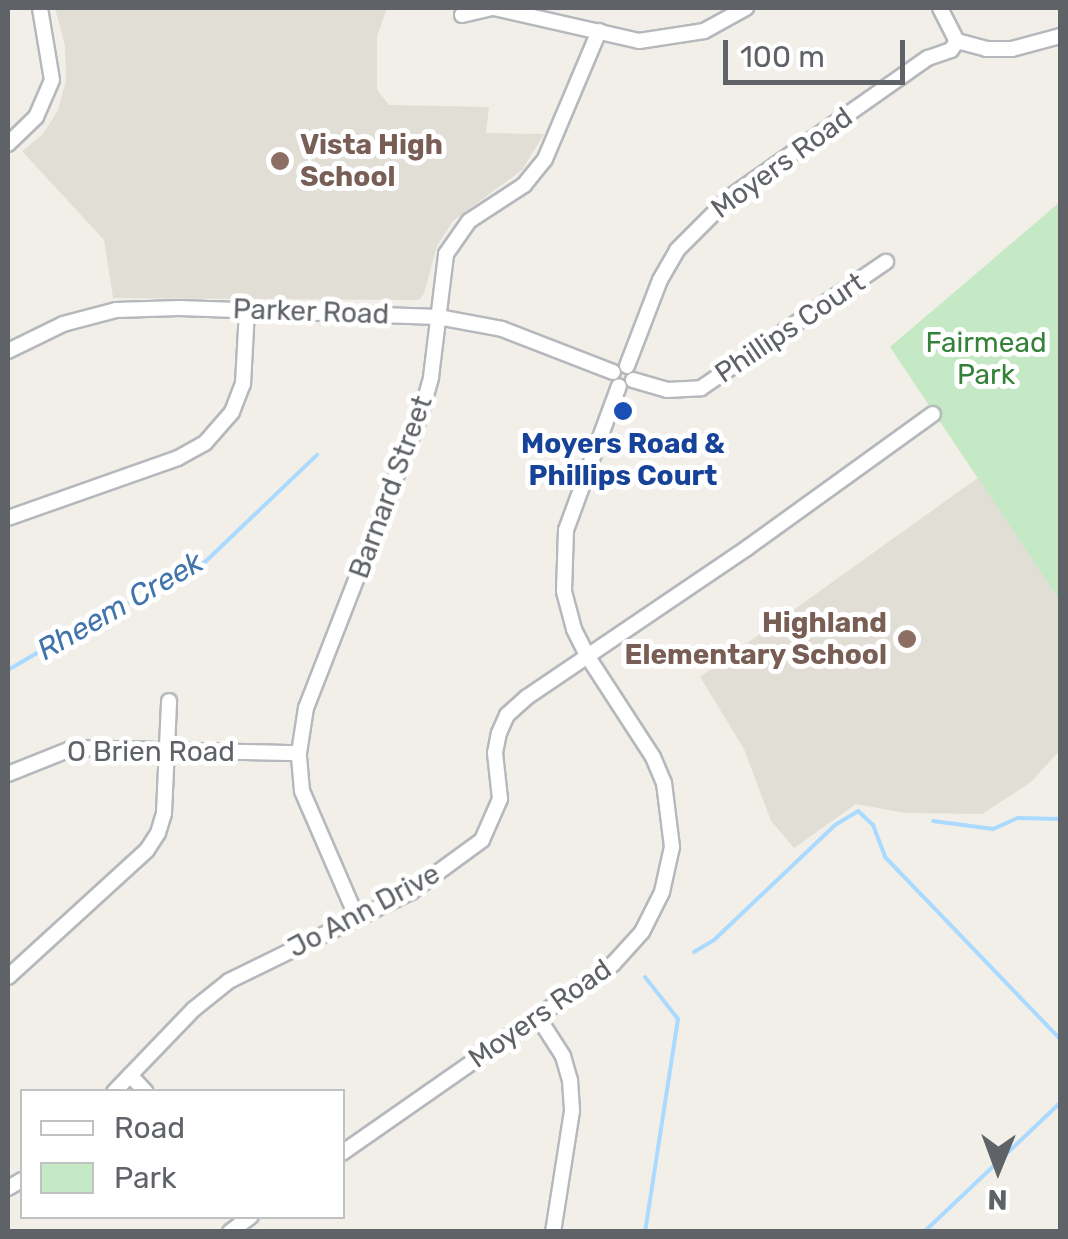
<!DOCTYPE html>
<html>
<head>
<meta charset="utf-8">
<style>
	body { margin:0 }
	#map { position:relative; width:1068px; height:1239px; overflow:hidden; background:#f1efe8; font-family:Rubik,sans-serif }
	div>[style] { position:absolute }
	.education>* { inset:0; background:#e1ded6 }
	.green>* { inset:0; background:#c5e8c5 }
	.stream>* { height:4px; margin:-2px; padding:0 2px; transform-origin:2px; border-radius:2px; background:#aadaff }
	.roads { filter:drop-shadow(2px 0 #b5b8bc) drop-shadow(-2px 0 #b5b8bc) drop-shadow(0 2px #b5b8bc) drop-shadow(0 -2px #b5b8bc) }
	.minor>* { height:14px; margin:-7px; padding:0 7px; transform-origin:7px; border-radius:7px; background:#fff }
	.dots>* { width:28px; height:28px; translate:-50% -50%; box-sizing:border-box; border:5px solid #fff; border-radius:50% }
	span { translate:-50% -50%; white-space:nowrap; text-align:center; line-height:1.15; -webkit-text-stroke:10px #fff; paint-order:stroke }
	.education-label { font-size:28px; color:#785e54; font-weight:700 }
	.left { translate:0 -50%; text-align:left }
	.right { translate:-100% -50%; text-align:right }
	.street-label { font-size:28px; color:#5f6368 }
	.park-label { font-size:28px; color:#348238 }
	.transit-label { font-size:28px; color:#164399; font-weight:700 }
	.water-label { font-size:30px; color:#4174aa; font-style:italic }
	.frame { position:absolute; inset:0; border:10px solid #5f6368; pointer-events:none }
	.legend { position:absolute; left:20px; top:1089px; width:325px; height:130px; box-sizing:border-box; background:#fff; border:2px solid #bfc1c3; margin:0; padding:12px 18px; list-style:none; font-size:30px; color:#5f6368 }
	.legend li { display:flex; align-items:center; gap:20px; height:50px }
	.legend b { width:50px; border:2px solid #bfc1c3 }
	.north { position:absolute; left:948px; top:1119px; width:100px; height:100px; -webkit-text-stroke:8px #fff; paint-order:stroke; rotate:181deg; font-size:28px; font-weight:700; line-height:40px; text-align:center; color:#5f6368 }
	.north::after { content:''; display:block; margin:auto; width:35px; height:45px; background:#5f6368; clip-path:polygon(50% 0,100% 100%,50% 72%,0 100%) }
	.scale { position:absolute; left:723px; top:40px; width:182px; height:45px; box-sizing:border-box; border:5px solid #5f6368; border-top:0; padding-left:12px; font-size:30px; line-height:35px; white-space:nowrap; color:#5f6368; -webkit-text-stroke:8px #fff; paint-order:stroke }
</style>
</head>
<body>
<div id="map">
	<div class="education">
		<i style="clip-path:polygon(55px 8px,387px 8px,377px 36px,377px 90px,389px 105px,489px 107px,486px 133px,544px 134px,522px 170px,453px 221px,437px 246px,424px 294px,419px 300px,113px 298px,104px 240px,22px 151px,43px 134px,58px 110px,66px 80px,65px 46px)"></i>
		<i style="clip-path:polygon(979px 477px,1060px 601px,1060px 750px,1031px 782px,982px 814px,906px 813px,856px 804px,794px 848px,771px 821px,744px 749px,700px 677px)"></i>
	</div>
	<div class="green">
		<i style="clip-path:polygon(1060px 202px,1060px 601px,890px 347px)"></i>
	</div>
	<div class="stream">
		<i style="left:8px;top:670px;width:115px;rotate:-30.4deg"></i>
		<i style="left:107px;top:612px;width:63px;rotate:-22.5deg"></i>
		<i style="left:165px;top:588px;width:48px;rotate:-33deg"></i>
		<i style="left:205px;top:562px;width:155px;rotate:-43.7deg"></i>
		<i style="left:933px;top:821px;width:61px;rotate:7.6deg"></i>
		<i style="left:993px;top:829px;width:27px;rotate:-24deg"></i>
		<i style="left:1018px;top:818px;width:42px;rotate:1.4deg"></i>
		<i style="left:694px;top:952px;width:23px;rotate:-31deg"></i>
		<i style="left:714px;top:940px;width:167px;rotate:-43.5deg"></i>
		<i style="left:835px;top:825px;width:27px;rotate:-31deg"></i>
		<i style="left:858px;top:811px;width:21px;rotate:43deg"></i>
		<i style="left:873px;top:825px;width:34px;rotate:69deg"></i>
		<i style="left:885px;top:857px;width:252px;rotate:46.1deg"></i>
		<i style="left:645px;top:977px;width:53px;rotate:51.8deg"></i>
		<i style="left:678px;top:1019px;width:216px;rotate:98.8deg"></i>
		<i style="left:924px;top:1232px;width:187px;rotate:-43.5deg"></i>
	</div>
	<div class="roads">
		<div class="minor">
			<i style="left:494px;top:8px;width:149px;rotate:12.8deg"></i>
			<i style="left:639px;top:41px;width:66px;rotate:-8.7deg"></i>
			<i style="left:704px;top:31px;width:48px;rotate:-28.7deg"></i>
			<i style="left:940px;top:8px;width:37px;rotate:63deg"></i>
			<i style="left:462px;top:15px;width:31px;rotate:-13deg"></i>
			<i style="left:8px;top:144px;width:39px;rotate:-44deg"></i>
			<i style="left:36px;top:117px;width:40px;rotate:-66.6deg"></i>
			<i style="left:52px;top:80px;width:73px;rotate:-99.5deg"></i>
			<i style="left:8px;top:351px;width:61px;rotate:-26.1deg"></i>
			<i style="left:63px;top:324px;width:55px;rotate:-14.8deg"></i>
			<i style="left:116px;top:310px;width:63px;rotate:-1.8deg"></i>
			<i style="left:179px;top:308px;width:259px;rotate:2deg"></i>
			<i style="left:438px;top:317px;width:65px;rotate:10.6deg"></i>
			<i style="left:502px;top:329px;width:119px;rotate:21.2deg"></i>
			<i style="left:627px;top:366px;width:92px;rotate:-69deg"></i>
			<i style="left:660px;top:280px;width:34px;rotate:-60deg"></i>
			<i style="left:677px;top:250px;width:75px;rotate:-45deg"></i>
			<i style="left:730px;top:197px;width:242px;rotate:-35.1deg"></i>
			<i style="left:928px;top:58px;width:24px;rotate:-19deg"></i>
			<i style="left:951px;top:50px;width:11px;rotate:-56deg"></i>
			<i style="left:957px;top:41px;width:30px;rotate:15deg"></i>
			<i style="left:986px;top:49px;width:26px"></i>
			<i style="left:1012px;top:49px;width:50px;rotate:-15.2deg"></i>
			<i style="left:633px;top:380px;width:35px;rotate:16deg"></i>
			<i style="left:667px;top:390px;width:34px;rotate:-3deg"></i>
			<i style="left:701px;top:388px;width:224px;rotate:-34.3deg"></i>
			<i style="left:8px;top:518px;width:180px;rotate:-19.4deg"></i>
			<i style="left:178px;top:458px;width:31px;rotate:-29deg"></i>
			<i style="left:205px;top:443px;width:41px;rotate:-48.9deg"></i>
			<i style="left:232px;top:412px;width:30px;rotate:-69deg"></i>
			<i style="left:243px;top:384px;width:74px;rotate:-86.9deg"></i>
			<i style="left:8px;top:774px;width:70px;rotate:-21.8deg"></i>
			<i style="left:73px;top:748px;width:226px;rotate:1.3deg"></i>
			<i style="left:357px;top:918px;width:138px;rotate:-113.4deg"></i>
			<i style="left:302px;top:791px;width:38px;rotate:-95deg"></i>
			<i style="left:299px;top:753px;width:46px;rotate:-81.2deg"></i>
			<i style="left:306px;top:708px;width:317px;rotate:-68.7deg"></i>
			<i style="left:421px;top:413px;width:37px;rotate:-74deg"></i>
			<i style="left:431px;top:377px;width:124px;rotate:-83deg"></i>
			<i style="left:446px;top:254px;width:40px;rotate:-55.1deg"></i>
			<i style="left:469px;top:221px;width:66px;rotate:-33.2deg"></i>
			<i style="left:524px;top:185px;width:33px;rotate:-51deg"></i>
			<i style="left:545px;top:159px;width:139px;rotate:-67.1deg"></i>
			<i style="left:8px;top:977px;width:188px;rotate:-42.4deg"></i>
			<i style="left:147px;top:850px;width:20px;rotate:-57deg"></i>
			<i style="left:158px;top:833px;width:21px;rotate:-73deg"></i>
			<i style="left:164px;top:813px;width:112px;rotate:-87.4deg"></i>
			<i style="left:538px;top:1017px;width:46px;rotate:57.3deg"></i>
			<i style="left:563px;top:1056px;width:26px;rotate:74deg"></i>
			<i style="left:570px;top:1081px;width:30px;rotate:86deg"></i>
			<i style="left:572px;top:1111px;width:122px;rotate:98.9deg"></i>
			<i style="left:130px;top:1075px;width:23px;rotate:47deg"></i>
			<i style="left:114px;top:1092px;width:115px;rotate:-46.1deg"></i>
			<i style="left:194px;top:1009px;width:45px;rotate:-38.7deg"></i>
			<i style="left:229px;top:981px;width:203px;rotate:-26.1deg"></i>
			<i style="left:411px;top:892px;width:88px;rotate:-36.2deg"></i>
			<i style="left:482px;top:840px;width:45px;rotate:-66.3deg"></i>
			<i style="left:500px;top:799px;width:46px;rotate:-96.2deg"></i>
			<i style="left:495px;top:753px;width:20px;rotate:-79deg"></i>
			<i style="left:499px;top:733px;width:20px;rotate:-66deg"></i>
			<i style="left:507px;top:715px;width:27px;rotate:-42deg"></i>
			<i style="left:527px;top:697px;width:266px;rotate:-34.1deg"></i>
			<i style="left:747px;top:548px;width:229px;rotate:-35.8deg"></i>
			<i style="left:342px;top:1153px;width:330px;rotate:-34.9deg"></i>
			<i style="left:613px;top:964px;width:43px;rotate:-47.8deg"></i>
			<i style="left:642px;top:932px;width:45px;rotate:-63.4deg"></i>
			<i style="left:662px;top:892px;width:46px;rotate:-77.5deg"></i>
			<i style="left:672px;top:847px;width:64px;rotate:-97.1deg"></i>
			<i style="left:664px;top:783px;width:28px;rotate:-113deg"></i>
			<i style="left:653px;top:757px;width:119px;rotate:-123deg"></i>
			<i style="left:588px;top:657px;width:31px;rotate:-117deg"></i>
			<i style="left:574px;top:629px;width:39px;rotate:-105deg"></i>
			<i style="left:564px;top:591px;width:61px;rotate:-88.1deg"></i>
			<i style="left:566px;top:530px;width:153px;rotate:-69.8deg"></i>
			<i style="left:8px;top:1188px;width:16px;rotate:-30deg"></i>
			<i style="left:230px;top:1232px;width:26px;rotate:-37deg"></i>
		</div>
	</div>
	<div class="dots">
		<i style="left:280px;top:161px;background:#8d6e63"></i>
		<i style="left:623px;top:411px;background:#1a4fb4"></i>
		<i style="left:907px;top:639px;background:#8d6e63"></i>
	</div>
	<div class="education-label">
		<span class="left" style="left:300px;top:161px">Vista High<br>School</span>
		<span class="right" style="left:887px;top:639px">Highland<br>Elementary School</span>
	</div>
	<div class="street-label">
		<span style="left:782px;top:163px;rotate:-36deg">Moyers Road</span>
		<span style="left:311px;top:312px;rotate:2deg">Parker Road</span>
		<span style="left:790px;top:328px;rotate:-34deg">Phillips Court</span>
		<span style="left:391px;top:487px;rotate:-70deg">Barnard Street</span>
		<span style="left:151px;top:752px">O Brien Road</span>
		<span style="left:364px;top:911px;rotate:-28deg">Jo Ann Drive</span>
		<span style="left:540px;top:1014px;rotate:-35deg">Moyers Road</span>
	</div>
	<div class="park-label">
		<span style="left:986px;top:359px">Fairmead<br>Park</span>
	</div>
	<div class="transit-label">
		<span style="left:623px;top:460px">Moyers Road &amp;<br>Phillips Court</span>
	</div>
	<div class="water-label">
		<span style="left:120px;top:606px;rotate:-30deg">Rheem Creek</span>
	</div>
	<div class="frame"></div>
	<ul class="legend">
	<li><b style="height:12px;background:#fff"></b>Road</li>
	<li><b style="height:28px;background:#c5e8c5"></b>Park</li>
	</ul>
	<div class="north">N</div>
	<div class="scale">100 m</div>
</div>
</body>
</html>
